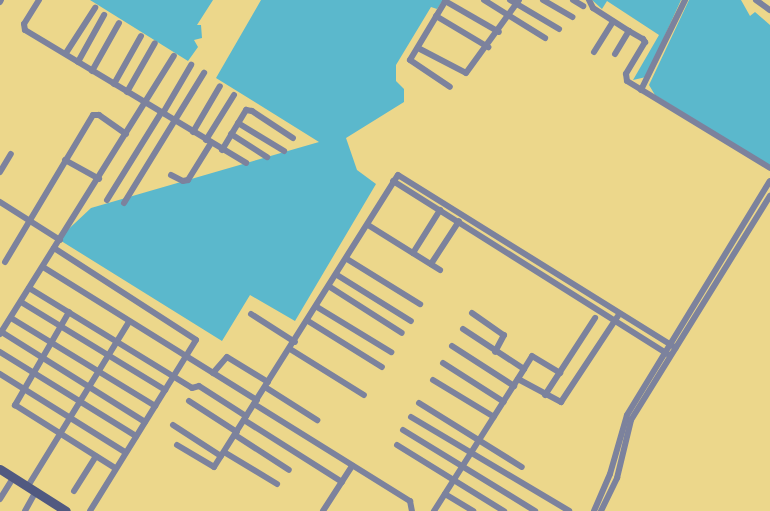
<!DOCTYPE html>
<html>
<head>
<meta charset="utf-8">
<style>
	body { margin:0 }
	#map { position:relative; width:770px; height:511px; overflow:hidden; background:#ecd78b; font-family:"Golos Text",sans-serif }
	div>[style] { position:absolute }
	.water>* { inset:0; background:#5bb8cc }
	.street>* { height:6px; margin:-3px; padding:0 3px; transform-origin:3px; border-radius:3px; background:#7c829d }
	.secondary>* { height:9px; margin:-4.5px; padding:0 4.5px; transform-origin:4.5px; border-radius:4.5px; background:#515980 }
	span { translate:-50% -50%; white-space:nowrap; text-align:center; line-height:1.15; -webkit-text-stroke:3.5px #fff9e3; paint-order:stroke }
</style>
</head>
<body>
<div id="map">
	<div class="water">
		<i style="clip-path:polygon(90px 0,213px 0,197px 25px,201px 25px,202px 38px,194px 40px,198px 47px,188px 61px)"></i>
		<i style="clip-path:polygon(261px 0,443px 0,437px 9px,431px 7px,396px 65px,396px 81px,404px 89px,404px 102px,346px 138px,357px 170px,376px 184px,295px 321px,250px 295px,222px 341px,58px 239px,91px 208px,319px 142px,216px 78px)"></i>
		<i style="clip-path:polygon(592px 0,681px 0,646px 77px,633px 80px,659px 35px,607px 1px,602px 9px)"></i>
		<i style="clip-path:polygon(689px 0,741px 0,750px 16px,755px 12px,770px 25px,770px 166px,655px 95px,649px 85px)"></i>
	</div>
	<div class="street">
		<i style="left:39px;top:0;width:28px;rotate:122deg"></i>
		<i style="left:24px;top:24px;width:6px;rotate:81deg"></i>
		<i style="left:25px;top:30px;width:258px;rotate:31deg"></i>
		<i style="left:446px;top:0;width:70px;rotate:121deg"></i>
		<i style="left:410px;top:60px;width:48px;rotate:34deg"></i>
		<i style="left:484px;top:0;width:72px;rotate:31.9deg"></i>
		<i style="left:510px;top:0;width:57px;rotate:30.6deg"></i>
		<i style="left:543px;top:0;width:34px;rotate:30deg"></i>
		<i style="left:573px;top:0;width:12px;rotate:31deg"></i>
		<i style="left:589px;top:0;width:9px;rotate:63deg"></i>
		<i style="left:593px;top:8px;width:43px;rotate:32.6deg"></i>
		<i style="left:756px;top:0;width:17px;rotate:36deg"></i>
		<i style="left:445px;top:1px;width:62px;rotate:29.9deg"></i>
		<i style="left:0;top:2px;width:2px;rotate:-63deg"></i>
		<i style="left:436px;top:16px;width:61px;rotate:30.8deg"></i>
		<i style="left:418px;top:48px;width:54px;rotate:27.5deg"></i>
		<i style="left:466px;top:73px;width:90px;rotate:-54deg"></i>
		<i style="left:594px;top:52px;width:36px;rotate:-58deg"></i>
		<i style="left:66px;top:53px;width:54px;rotate:-57.2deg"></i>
		<i style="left:615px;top:54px;width:27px;rotate:-59deg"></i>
		<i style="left:629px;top:31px;width:16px;rotate:30deg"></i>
		<i style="left:643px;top:39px;width:4px;rotate:56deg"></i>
		<i style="left:645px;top:42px;width:37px;rotate:121deg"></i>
		<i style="left:626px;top:74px;width:7px;rotate:82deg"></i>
		<i style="left:627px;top:81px;width:167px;rotate:31.3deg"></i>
		<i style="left:78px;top:62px;width:54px;rotate:-61deg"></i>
		<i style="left:92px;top:71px;width:55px;rotate:-60.6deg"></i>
		<i style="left:114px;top:84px;width:55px;rotate:-60.6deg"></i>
		<i style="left:641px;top:90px;width:100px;rotate:-63.9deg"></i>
		<i style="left:127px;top:92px;width:56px;rotate:-60.3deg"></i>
		<i style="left:163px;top:113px;width:56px;rotate:-59.7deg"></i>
		<i style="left:238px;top:123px;width:54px;rotate:31.3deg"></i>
		<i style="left:193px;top:132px;width:53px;rotate:-59.6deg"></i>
		<i style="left:231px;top:134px;width:43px;rotate:32.6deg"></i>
		<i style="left:206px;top:140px;width:53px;rotate:-58.1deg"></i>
		<i style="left:222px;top:150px;width:47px;rotate:-59deg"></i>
		<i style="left:246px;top:110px;width:6px;rotate:9deg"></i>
		<i style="left:252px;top:111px;width:49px;rotate:33.4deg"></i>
		<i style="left:65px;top:160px;width:39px;rotate:29deg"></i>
		<i style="left:0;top:172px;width:21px;rotate:-59deg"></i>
		<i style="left:171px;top:175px;width:13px;rotate:27deg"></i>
		<i style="left:183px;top:181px;width:5px;rotate:-11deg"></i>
		<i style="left:188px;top:180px;width:44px;rotate:-58.1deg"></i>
		<i style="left:393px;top:181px;width:325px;rotate:32.2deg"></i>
		<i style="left:107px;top:200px;width:102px;rotate:-58.2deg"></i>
		<i style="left:0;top:202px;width:71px;rotate:32.3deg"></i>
		<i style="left:124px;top:203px;width:153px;rotate:-58.4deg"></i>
		<i style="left:368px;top:225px;width:85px;rotate:32deg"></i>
		<i style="left:54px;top:248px;width:169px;rotate:32.9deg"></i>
		<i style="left:196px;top:340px;width:201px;rotate:121.8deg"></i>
		<i style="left:413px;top:253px;width:51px;rotate:-57.9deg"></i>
		<i style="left:347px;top:259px;width:86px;rotate:31.7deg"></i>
		<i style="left:5px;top:262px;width:171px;rotate:-59.1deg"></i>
		<i style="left:93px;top:115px;width:6px"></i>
		<i style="left:99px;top:115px;width:33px;rotate:35deg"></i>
		<i style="left:431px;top:264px;width:51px;rotate:-56.9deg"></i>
		<i style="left:43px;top:267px;width:252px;rotate:31.9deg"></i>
		<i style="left:337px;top:275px;width:87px;rotate:31.9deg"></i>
		<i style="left:330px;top:287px;width:85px;rotate:32.6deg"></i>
		<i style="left:29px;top:288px;width:191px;rotate:31.5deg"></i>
		<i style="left:192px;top:388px;width:7px;rotate:-16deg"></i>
		<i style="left:199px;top:386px;width:56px;rotate:32.6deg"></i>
		<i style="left:21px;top:302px;width:169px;rotate:31.4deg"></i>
		<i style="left:317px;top:307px;width:87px;rotate:31.3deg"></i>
		<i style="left:69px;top:312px;width:108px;rotate:120.1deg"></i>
		<i style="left:15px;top:405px;width:118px;rotate:32.2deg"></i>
		<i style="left:472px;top:313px;width:39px;rotate:35deg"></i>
		<i style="left:504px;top:335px;width:19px;rotate:118deg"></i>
		<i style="left:251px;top:314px;width:52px;rotate:32.5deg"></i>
		<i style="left:11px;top:318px;width:169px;rotate:31.4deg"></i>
		<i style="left:308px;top:321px;width:87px;rotate:31.9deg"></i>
		<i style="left:0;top:331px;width:171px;rotate:32.1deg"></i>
		<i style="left:0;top:334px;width:328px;rotate:-58deg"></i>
		<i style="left:452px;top:346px;width:74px;rotate:32.8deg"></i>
		<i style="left:290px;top:349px;width:87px;rotate:31.9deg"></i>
		<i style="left:0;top:352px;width:160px;rotate:31.7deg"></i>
		<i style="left:443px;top:363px;width:72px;rotate:32.6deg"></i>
		<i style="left:524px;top:369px;width:15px;rotate:-58deg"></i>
		<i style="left:532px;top:356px;width:33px;rotate:31deg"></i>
		<i style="left:213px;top:373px;width:21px;rotate:-49deg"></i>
		<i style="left:227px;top:357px;width:48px;rotate:31.4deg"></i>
		<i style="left:0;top:374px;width:147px;rotate:32deg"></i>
		<i style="left:518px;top:379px;width:49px;rotate:28.1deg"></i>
		<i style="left:561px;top:402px;width:103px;rotate:-56.5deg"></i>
		<i style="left:433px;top:380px;width:71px;rotate:31.2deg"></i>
		<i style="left:265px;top:387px;width:62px;rotate:32.4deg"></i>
		<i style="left:545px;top:395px;width:92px;rotate:-57deg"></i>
		<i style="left:189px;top:401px;width:57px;rotate:32.9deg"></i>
		<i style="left:419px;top:403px;width:121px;rotate:31.9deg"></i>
		<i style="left:254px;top:404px;width:184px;rotate:31.9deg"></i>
		<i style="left:410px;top:501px;width:10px;rotate:79deg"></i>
		<i style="left:411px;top:417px;width:184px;rotate:30.7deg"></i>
		<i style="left:244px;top:420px;width:116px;rotate:32.3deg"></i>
		<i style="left:173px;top:425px;width:57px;rotate:32.9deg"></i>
		<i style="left:403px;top:430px;width:155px;rotate:31.5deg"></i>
		<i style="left:235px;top:435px;width:64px;rotate:32.9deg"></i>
		<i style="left:177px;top:445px;width:43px;rotate:30.7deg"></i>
		<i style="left:214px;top:467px;width:345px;rotate:-57.8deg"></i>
		<i style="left:398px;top:175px;width:327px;rotate:31.9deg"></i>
		<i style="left:397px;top:445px;width:126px;rotate:31.7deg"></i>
		<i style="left:224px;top:452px;width:62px;rotate:31.1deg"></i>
		<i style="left:28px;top:486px;width:193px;rotate:-58.4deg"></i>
		<i style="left:74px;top:491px;width:41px;rotate:-57.8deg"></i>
		<i style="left:445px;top:494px;width:33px;rotate:31deg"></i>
		<i style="left:0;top:499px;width:26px;rotate:-58deg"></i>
		<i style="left:25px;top:511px;width:23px;rotate:-61deg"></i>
		<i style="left:323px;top:511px;width:54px;rotate:-57.2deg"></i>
		<i style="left:434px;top:511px;width:168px;rotate:-57.6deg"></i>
		<i style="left:524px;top:369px;width:73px;rotate:-146.7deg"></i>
		<i style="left:594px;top:511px;width:40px;rotate:-66.6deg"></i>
		<i style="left:610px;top:474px;width:61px;rotate:-73.9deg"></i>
		<i style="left:627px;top:415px;width:274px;rotate:-58.6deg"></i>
		<i style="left:601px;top:511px;width:37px;rotate:-64deg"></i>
		<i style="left:617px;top:478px;width:60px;rotate:-76.4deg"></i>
		<i style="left:631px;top:420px;width:264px;rotate:-58.2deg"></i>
	</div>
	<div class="secondary">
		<i style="left:0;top:469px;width:78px;rotate:32.5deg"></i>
	</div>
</div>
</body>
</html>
